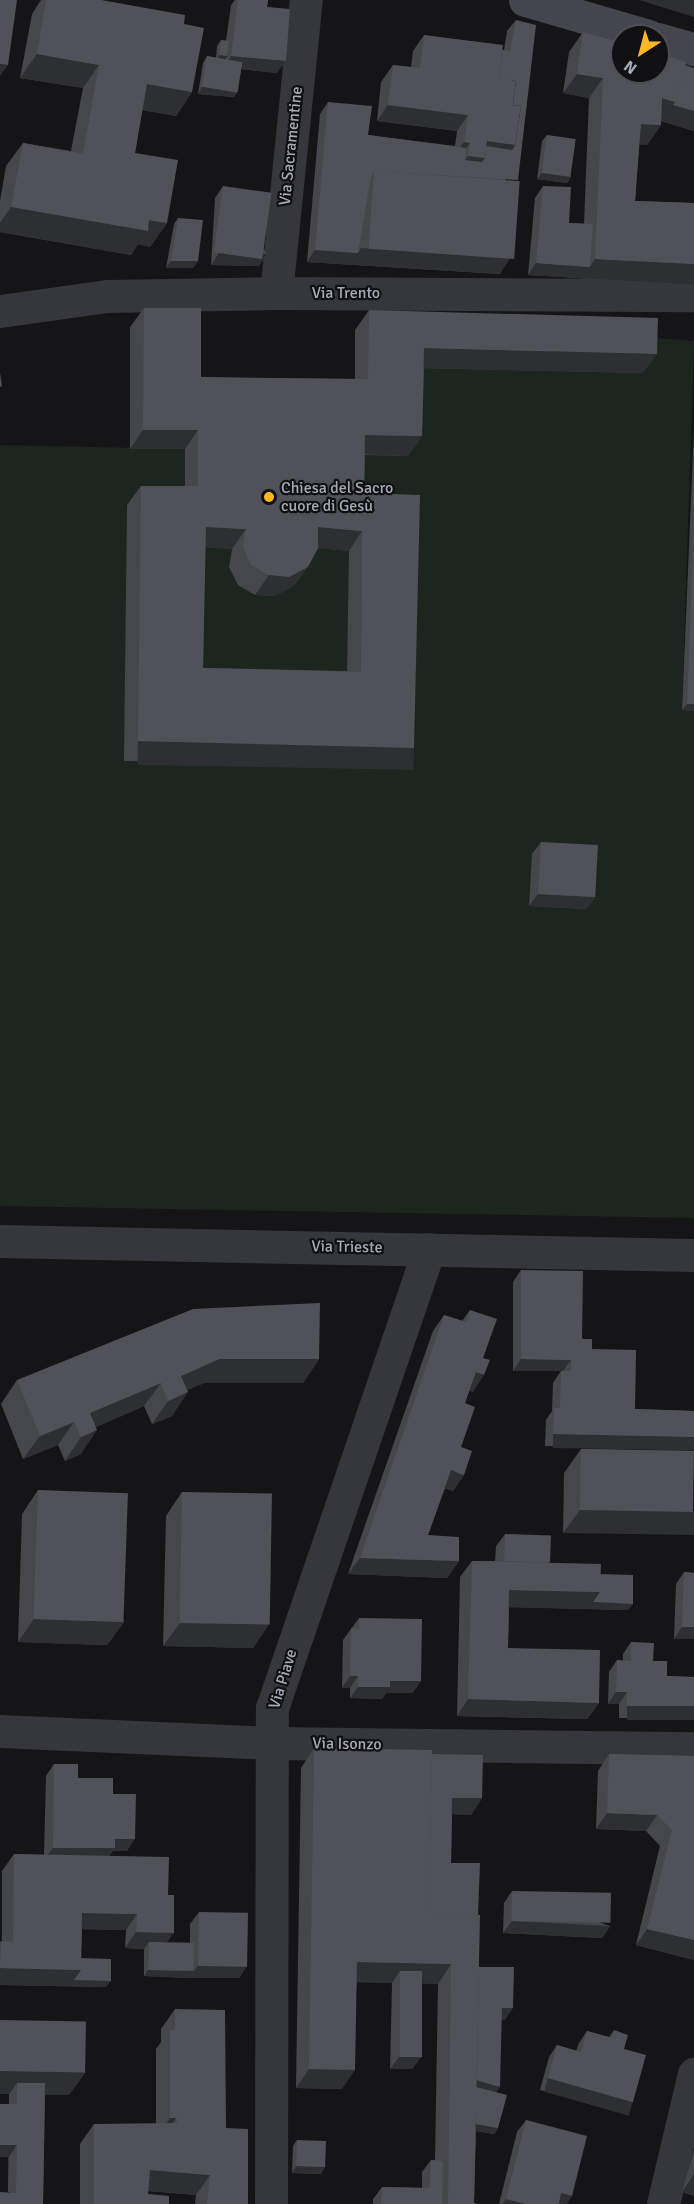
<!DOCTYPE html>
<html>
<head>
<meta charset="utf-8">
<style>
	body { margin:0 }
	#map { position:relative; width:694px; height:2204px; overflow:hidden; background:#151517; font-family:Signika,sans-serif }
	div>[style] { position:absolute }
	.green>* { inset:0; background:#1d261e }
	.street>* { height:33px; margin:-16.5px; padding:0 16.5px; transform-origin:16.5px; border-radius:16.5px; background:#36373d }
	.secondary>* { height:33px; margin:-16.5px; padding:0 16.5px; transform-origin:16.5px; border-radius:16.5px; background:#44464d }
	.wall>* { inset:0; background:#46474d }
	.shaded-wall>* { inset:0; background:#2e2f33; transform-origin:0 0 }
	.building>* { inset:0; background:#515259; transform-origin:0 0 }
	.dots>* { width:16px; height:16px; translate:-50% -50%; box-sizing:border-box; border:3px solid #101012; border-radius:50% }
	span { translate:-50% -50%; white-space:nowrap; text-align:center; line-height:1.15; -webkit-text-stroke:4.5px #101012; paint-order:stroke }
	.street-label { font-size:16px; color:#a6abb9 }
	.poi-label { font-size:16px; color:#a6abb9 }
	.left { translate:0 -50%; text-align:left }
	.north { position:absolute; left:610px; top:24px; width:60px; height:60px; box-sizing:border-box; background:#101012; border:2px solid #4c4e55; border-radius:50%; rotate:216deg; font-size:16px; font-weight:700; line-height:24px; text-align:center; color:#a6abb9 }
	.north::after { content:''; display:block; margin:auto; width:21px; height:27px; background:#ffb725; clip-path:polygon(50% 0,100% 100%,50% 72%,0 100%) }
</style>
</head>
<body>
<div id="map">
	<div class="green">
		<i style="clip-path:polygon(644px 337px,694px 341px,682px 710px,694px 711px,694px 1218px,0 1206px,0 445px,185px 449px,185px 505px,124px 761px,400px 768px,350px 513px,352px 454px,411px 368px)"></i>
		<i style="clip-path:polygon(192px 546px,232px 549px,229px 567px,275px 596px,294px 586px,304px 567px,304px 547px,349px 551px,347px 691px,189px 688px)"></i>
	</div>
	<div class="street">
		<i style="left:276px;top:293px;width:295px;rotate:-84.2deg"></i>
		<i style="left:0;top:311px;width:108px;rotate:-8deg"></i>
		<i style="left:107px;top:296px;width:169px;rotate:-1deg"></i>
		<i style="left:276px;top:293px;width:418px;rotate:0.3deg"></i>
		<i style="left:0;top:1241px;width:694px;rotate:1.16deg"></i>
		<i style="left:0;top:1731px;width:272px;rotate:2.5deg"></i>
		<i style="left:272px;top:1743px;width:422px;rotate:0.7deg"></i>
		<i style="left:271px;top:2204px;width:496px;rotate:-89.9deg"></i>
		<i style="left:272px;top:1708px;width:485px;rotate:-71.1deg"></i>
		<i style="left:663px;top:2204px;width:134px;rotate:-76.6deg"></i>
	</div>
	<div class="secondary">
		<i style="left:525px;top:0;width:129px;rotate:16.2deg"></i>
		<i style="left:658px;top:39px;width:37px;rotate:16deg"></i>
	</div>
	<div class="wall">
		<i style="clip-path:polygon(41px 0,101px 0,184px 24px,192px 92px,176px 116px,142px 110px,135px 153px,167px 223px,150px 247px,138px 244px,131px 255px,0 232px,0 201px,6px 166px,23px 143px,71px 151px,83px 88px,20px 78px,32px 14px)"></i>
		<i style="clip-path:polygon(235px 0,268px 0,267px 7px,277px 73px,241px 69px,238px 91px,234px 97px,198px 94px,203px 63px,207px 56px,216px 58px,217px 46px,221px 40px,226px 41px,231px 5px)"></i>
		<i style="clip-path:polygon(516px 20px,500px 274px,307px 262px,320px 114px,328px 102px,368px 135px,455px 146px,457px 131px,377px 121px,381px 82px,393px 65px,411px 67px,413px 51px,424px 35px,504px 50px,507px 31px)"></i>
		<i style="clip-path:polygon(583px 32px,685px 65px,694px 131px,661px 121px,661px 125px,647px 145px,639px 144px,635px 201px,694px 203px,694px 285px,528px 275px,535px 198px,543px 186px,569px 223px,584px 224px,589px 98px,563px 93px,569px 52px)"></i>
		<i style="clip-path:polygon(547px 135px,571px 177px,567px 183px,537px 179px,542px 141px)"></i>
		<i style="clip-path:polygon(223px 186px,267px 254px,259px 266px,211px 265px,215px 198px)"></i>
		<i style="clip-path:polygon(178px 218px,198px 261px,193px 268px,166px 268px,174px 224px)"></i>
		<i style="clip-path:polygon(evenodd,144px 308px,201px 377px,355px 379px,355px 330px,369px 310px,643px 373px,424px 368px,422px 436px,408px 456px,365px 455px,364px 493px,400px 768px,124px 761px,127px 505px,141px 486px,185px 486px,185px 449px,130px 449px,130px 327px,144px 308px,205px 547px,232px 549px,229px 567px,238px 585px,255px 595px,275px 596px,294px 586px,318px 548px,349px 551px,347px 671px,203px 668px,205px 547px)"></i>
		<i style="clip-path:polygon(694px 430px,694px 711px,682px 710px)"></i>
		<i style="clip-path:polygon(541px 842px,595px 897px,586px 909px,529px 906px,532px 854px)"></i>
		<i style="clip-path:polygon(521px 1270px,592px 1349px,635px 1409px,694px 1411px,694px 1449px,545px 1446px,546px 1420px,552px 1411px,553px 1383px,561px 1371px,513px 1371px,513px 1282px)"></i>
		<i style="clip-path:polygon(470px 1310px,483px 1358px,473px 1392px,469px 1390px,465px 1403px,461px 1447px,464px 1475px,453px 1491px,445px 1488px,428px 1535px,459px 1561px,447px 1578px,348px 1574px,433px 1331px,444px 1315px,462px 1321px)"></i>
		<i style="clip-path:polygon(319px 1359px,303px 1383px,204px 1383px,187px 1390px,172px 1416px,152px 1424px,144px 1406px,96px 1427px,81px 1454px,65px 1461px,58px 1445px,23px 1459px,1px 1404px,17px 1380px)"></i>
		<i style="clip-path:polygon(581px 1449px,694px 1451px,563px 1533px,564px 1473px)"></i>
		<i style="clip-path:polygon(38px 1490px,124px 1622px,107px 1645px,18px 1642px,22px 1514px)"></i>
		<i style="clip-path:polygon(182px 1492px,269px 1624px,253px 1648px,163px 1646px,166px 1516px)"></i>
		<i style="clip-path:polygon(505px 1534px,549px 1563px,600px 1574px,633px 1604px,628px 1610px,509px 1607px,508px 1648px,599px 1703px,587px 1719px,457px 1716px,460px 1577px,472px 1561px,495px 1561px,496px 1546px)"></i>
		<i style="clip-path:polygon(684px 1572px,694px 1573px,694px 1639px,674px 1639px,676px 1584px)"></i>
		<i style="clip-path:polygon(359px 1618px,413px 1693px,386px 1693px,382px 1699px,350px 1698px,350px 1688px,342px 1688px,343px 1640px)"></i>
		<i style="clip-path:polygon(631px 1642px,653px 1661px,667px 1676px,694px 1677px,694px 1718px,619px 1718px,619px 1704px,608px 1704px,609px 1672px,617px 1660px,623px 1661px,623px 1654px)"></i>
		<i style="clip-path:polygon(314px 1748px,432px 1754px,482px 1798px,471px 1815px,452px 1814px,451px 1863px,478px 1915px,479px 1967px,505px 2020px,501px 2020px,496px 2092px,498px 2128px,494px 2134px,476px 2131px,474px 2203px,478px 2204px,373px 2204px,373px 2199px,382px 2187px,422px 2188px,422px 2172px,431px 2160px,435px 2160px,438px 1984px,422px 1983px,421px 2057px,412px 2069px,390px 2069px,392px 1983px,357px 1982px,342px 2089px,296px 2088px,301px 1768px)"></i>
		<i style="clip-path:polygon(609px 1754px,694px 1756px,694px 1960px,636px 1945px,660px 1846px,646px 1831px,596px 1829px,598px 1771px)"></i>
		<i style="clip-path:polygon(54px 1764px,78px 1778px,113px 1794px,127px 1851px,113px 1851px,109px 1856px,167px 1943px,190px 1943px,190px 1924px,199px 1912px,247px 1966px,239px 1978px,190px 1978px,144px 1976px,144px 1949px,125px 1948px,126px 1930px,82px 1929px,81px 1958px,106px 1987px,0 1985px,0 1942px,2px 1941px,2px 1871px,14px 1854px,44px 1855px,46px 1776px)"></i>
		<i style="clip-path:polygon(512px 1891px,610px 1926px,602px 1938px,503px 1933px,504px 1903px)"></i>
		<i style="clip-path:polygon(175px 2009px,226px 2128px,248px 2204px,195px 2204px,196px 2195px,148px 2191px,148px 2194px,169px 2204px,80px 2204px,80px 2144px,94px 2124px,156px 2124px,156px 2049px,161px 2042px,161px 2029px)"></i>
		<i style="clip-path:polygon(0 2020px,69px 2095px,45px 2095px,43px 2204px,8px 2192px,9px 2094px)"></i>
		<i style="clip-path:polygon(614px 2030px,624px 2049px,633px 2102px,625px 2114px,540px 2090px,549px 2057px,557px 2045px,576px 2051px,579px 2043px,587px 2031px,609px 2037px)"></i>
		<i style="clip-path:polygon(526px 2120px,567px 2204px,499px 2204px,517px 2132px)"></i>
		<i style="clip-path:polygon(297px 2140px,325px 2167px,321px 2174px,292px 2173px,293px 2146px)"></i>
		<i style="clip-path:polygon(694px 2150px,694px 2196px,682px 2192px)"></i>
	</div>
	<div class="shaded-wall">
		<i style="clip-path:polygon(639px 0,694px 0,694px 17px)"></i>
		<i style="clip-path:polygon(37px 54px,99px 65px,83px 88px,20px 78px)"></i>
		<i style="clip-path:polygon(220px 55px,228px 56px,223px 62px,215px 61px)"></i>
		<i style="clip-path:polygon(231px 56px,286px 61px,277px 73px,223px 67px)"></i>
		<i style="clip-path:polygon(0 64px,8px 65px,0 76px)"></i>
		<i style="clip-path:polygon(577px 74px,603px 78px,589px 98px,563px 93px)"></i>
		<i style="clip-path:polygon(147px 84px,192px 92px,176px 116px,131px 108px)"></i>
		<i style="clip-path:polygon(202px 87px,238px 91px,234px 97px,198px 94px)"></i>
		<i style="clip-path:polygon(662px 98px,675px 102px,694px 111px,694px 131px,661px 121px)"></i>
		<i style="clip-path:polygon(388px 105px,468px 115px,457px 131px,377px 121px)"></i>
		<i style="clip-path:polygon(641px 124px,661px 125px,647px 145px,627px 144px)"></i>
		<i style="clip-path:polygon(487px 141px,515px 145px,503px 162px,456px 172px,468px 156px)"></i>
		<i style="clip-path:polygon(464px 142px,470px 143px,458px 159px,453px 159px)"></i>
		<i style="clip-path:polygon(542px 173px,571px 177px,567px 183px,537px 179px)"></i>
		<i style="clip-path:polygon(11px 207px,149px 220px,167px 223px,150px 247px,138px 244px,131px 255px,0 232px,0 223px)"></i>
		<i style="clip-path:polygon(361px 248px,511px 257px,500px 274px,307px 262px,315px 250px,358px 253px)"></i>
		<i style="clip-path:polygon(219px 253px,267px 254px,259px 266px,211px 265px)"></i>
		<i style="clip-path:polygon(595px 259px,694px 264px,694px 285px,528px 275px,536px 263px,590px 267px)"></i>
		<i style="clip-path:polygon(171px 261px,198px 261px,193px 268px,166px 268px)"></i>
		<i style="clip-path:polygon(424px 348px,657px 354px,643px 373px,411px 368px)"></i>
		<i style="clip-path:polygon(143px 430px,198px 430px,185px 449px,130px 449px)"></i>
		<i style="clip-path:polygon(365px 435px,422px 436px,408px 456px,352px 454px)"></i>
		<i style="clip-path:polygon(206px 527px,246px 529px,232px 549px,192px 546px)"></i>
		<i style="clip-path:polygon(318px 527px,362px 531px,349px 551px,304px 547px)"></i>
		<i style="clip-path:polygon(308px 567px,294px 586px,275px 596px,255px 595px,269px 575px)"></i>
		<i style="clip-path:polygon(687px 704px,694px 704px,694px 711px,682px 710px)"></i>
		<i style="left:138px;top:741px;width:276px;height:24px;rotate:1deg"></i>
		<i style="clip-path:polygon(538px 894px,595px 897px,586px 909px,529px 906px)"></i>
		<i style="clip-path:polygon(220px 1359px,319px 1359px,303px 1383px,204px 1383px,168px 1398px,181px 1376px)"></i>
		<i style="clip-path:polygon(521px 1359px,571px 1360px,563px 1371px,513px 1371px)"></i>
		<i style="clip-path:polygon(476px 1372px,484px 1375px,473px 1392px,464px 1388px)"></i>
		<i style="clip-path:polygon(161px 1383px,144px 1406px,80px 1434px,90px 1413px)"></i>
		<i style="clip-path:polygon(188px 1392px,172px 1416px,152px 1424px,168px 1401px)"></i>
		<i style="clip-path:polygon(74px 1422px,58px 1445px,23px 1459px,40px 1436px)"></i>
		<i style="clip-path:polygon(97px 1430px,81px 1454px,65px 1461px,81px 1437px)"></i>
		<i style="left:553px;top:1434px;width:141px;height:14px;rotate:1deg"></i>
		<i style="clip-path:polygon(451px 1470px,464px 1475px,453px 1491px,440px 1487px)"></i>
		<i style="clip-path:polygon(580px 1510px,694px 1511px,694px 1535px,563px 1533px)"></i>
		<i style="clip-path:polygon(360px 1558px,459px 1561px,447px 1578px,348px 1574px)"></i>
		<i style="clip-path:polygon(509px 1590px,600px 1592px,633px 1604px,628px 1610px,498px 1607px)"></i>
		<i style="clip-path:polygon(34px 1619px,124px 1622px,107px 1645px,18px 1642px)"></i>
		<i style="clip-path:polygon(180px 1623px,269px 1624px,253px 1648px,163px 1646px)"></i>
		<i style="clip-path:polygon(682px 1627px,694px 1627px,694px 1639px,674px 1639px)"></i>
		<i style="clip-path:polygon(350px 1676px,358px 1676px,350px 1688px,342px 1688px)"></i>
		<i style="clip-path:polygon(390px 1681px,421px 1681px,413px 1693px,386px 1693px,382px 1699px,350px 1698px,358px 1687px)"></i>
		<i style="clip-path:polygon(616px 1692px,627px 1692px,619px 1704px,608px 1704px)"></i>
		<i style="clip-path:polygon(468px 1699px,599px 1703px,587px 1719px,457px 1716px)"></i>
		<i style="left:627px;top:1706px;width:67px;height:14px"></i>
		<i style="clip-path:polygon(452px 1798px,482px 1798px,471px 1815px,441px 1814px)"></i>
		<i style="clip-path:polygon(607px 1813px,657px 1815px,646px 1831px,596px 1829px)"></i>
		<i style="clip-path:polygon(115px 1839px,135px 1839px,127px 1851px,113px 1851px,106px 1860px,44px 1860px,53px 1848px)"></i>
		<i style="clip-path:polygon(82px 1913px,137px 1914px,126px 1930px,71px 1929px)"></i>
		<i style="clip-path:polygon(512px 1921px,610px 1926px,602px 1938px,503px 1933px)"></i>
		<i style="clip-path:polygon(647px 1929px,694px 1940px,694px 1960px,636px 1945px)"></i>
		<i style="clip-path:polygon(136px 1932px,174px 1933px,162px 1949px,149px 1942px,144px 1949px,125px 1948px)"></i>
		<i style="clip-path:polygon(357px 1962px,451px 1964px,438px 1984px,400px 1983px,400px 1971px,392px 1983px,343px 1982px)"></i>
		<i style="clip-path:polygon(198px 1966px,247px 1966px,239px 1978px,190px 1978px,144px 1976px,148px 1970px,194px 1971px)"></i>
		<i style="clip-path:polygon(0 1968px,81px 1970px,111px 1981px,106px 1987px,0 1985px)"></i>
		<i style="clip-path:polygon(502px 2008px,513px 2008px,505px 2020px,493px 2020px)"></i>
		<i style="clip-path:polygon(399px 2057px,421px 2057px,412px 2069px,390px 2069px)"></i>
		<i style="clip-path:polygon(309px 2069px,355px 2070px,342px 2089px,296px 2088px)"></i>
		<i style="clip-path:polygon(0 2071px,86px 2072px,69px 2095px,17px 2095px,17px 2083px,9px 2094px,0 2094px)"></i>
		<i style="left:548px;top:2078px;width:88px;height:14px;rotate:16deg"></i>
		<i style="clip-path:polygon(472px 2079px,500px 2087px,492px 2098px,468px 2085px)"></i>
		<i style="clip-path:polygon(170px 2118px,176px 2118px,163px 2138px,156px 2138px)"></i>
		<i style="clip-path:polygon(466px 2122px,498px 2128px,494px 2134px,462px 2128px)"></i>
		<i style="clip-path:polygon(0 2145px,17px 2145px,9px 2157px,0 2157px)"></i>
		<i style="clip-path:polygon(296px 2166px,325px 2167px,321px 2174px,292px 2173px)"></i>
		<i style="clip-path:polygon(150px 2170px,210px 2175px,196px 2195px,136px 2190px)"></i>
		<i style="clip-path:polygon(694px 2174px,694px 2196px,682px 2192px)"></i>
		<i style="clip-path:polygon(561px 2193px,572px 2196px,567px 2204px,554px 2204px)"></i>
		<i style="clip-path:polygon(506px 2199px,526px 2204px,502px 2204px)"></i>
	</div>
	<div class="building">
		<i style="clip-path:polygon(0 0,17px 0,8px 65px,0 64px)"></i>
		<i style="clip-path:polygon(46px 0,101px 0,185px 15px,184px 24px,204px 28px,192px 92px,147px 84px,135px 153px,178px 160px,167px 223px,149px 220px,148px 231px,11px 207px,23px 143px,83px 154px,99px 65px,37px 54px)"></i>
		<i style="clip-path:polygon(238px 0,268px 0,267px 7px,290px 9px,286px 61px,231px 56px)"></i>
		<i style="clip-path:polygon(516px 20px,536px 25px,518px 180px,374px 171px,371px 176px,358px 253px,315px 250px,328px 102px,372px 106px,368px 135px,466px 148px,465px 160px,482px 162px,485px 158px,486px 146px,512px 150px,515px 145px,521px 106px,513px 105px,516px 81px,499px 78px,503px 50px,510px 51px)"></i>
		<i style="clip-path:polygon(583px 32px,622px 43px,622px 72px,658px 72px,658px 53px,686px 62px,675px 102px,662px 98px,661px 125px,641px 124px,635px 201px,694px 203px,694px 264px,595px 259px,603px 78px,577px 74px)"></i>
		<i style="clip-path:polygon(424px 35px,503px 45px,499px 78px,516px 81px,513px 105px,521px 106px,515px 145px,487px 141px,485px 158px,468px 156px,470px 143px,464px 142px,468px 115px,388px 105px,393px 65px,420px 68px)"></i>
		<i style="left:221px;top:40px;width:8px;height:15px;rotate:7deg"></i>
		<i style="left:207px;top:56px;width:36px;height:31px;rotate:10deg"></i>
		<i style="clip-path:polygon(685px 65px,694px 68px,694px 111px,673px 105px,675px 102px)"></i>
		<i style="left:547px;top:135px;width:29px;height:38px;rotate:8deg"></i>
		<i style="left:374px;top:171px;width:146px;height:78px;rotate:4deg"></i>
		<i style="left:223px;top:186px;width:49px;height:67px;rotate:8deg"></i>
		<i style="clip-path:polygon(543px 186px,571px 187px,569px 223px,593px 224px,590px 267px,536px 263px)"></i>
		<i style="clip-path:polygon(178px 218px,203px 220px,198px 261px,171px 261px)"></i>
		<i style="clip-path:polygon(evenodd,144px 308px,201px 308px,201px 377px,245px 378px,368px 379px,369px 310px,658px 318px,657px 354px,424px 348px,422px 436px,365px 435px,364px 493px,420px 495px,414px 748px,138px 741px,141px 486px,198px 486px,198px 430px,143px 430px,144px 308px,206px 527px,246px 529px,243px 547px,251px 565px,269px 575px,289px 577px,308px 567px,318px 548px,318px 527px,362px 531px,361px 672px,203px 668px,206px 527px)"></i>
		<i style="clip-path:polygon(0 373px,2px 386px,0 387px)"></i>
		<i style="clip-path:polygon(694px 529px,694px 704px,687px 704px)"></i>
		<i style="left:541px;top:842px;width:57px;height:52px;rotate:3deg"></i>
		<i style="clip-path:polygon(521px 1270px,583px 1271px,582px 1339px,592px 1339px,592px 1349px,636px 1350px,635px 1409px,694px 1411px,694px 1437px,553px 1434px,554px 1408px,560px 1408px,561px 1371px,571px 1371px,571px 1360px,521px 1359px)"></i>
		<i style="clip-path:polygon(320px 1303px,319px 1359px,220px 1359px,181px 1376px,188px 1392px,168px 1401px,161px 1383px,90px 1413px,97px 1430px,81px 1437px,74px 1422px,40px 1436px,17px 1380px,193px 1309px)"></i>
		<i style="clip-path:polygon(470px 1310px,497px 1319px,483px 1358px,490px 1360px,484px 1375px,476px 1372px,465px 1403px,475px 1407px,461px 1447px,472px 1451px,464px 1475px,451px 1470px,428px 1535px,459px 1537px,459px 1561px,360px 1558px,444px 1315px,466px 1322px)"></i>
		<i style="left:581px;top:1449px;width:113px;height:61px;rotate:1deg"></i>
		<i style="left:38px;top:1490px;width:90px;height:129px;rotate:2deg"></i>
		<i style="left:182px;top:1492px;width:90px;height:131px;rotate:1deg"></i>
		<i style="left:505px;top:1534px;width:46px;height:27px;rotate:2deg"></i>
		<i style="clip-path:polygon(472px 1561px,601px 1564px,600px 1592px,509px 1590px,508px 1648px,600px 1650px,599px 1703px,468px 1699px)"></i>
		<i style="clip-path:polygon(684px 1572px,694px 1573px,694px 1627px,682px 1627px)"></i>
		<i style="clip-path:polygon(600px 1574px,633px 1575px,633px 1604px,593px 1602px,600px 1592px)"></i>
		<i style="clip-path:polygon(359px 1618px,422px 1619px,421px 1681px,390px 1681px,390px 1687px,358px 1687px,358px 1676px,350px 1676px,351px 1628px,359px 1629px)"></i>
		<i style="clip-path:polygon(631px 1642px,654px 1643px,653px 1661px,667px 1661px,667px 1676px,694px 1677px,694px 1706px,627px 1706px,627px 1692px,616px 1692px,617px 1660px,631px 1661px)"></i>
		<i style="clip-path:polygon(314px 1748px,432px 1750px,429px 1913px,480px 1915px,474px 2203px,478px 2204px,448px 2204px,451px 1964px,357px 1962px,355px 2070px,309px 2069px)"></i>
		<i style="clip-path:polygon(432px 1754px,483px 1755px,482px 1798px,452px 1798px,451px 1863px,480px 1863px,478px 1915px,429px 1913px)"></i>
		<i style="clip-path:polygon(609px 1754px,694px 1756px,694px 1940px,647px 1929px,672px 1830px,657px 1815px,607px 1813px)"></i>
		<i style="clip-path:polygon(54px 1764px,78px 1764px,78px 1778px,113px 1778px,113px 1794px,136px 1794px,135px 1839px,115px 1839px,115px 1848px,53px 1848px)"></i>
		<i style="clip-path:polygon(14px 1854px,169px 1857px,168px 1895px,174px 1895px,174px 1933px,136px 1932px,137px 1914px,82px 1913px,81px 1970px,0 1968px,1px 1941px,13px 1942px)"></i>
		<i style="left:512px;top:1891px;width:99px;height:30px;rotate:1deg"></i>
		<i style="left:199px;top:1912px;width:49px;height:54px;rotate:1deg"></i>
		<i style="left:149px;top:1942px;width:45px;height:28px;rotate:1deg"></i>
		<i style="clip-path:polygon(81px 1958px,111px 1959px,111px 1981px,74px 1980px,81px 1970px)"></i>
		<i style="clip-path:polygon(479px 1967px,514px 1967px,513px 2008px,502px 2008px,500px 2087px,477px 2080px)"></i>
		<i style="left:400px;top:1971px;width:22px;height:86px"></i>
		<i style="clip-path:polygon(175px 2009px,225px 2010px,226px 2128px,248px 2129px,248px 2204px,207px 2204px,210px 2175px,150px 2170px,148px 2194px,169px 2196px,169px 2204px,94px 2204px,94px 2124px,177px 2123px,176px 2118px,170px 2118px,170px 2030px,175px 2030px)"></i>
		<i style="left:0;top:2020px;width:86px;height:51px;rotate:1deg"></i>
		<i style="clip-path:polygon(614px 2030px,628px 2035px,624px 2049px,646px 2055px,633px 2102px,548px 2078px,557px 2045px,581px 2052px,587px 2031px,612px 2038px)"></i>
		<i style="clip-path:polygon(17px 2083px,45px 2083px,43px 2204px,0 2204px,0 2192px,16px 2193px,17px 2145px,0 2145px,0 2104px,17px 2104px)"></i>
		<i style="clip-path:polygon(476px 2087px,507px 2095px,498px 2128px,476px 2124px)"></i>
		<i style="clip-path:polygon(526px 2120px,587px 2136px,572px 2196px,561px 2193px,559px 2204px,526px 2204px,506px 2199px)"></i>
		<i style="left:297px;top:2140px;width:29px;height:26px;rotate:2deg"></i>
		<i style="clip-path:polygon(431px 2160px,443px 2161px,442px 2204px,381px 2204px,382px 2187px,430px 2188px)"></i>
	</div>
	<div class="dots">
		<i style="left:269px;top:497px;background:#ffb725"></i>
	</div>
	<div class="street-label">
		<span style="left:291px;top:146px;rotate:-84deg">Via Sacramentine</span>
		<span style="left:346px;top:293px">Via Trento</span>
		<span style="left:347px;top:1247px;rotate:1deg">Via Trieste</span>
		<span style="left:283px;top:1679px;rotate:-73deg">Via Piave</span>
		<span style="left:347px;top:1744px;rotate:1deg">Via Isonzo</span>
	</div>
	<div class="poi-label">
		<span class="left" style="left:281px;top:497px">Chiesa del Sacro<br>cuore di Gesù</span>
	</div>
	<div class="north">N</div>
</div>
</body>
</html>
